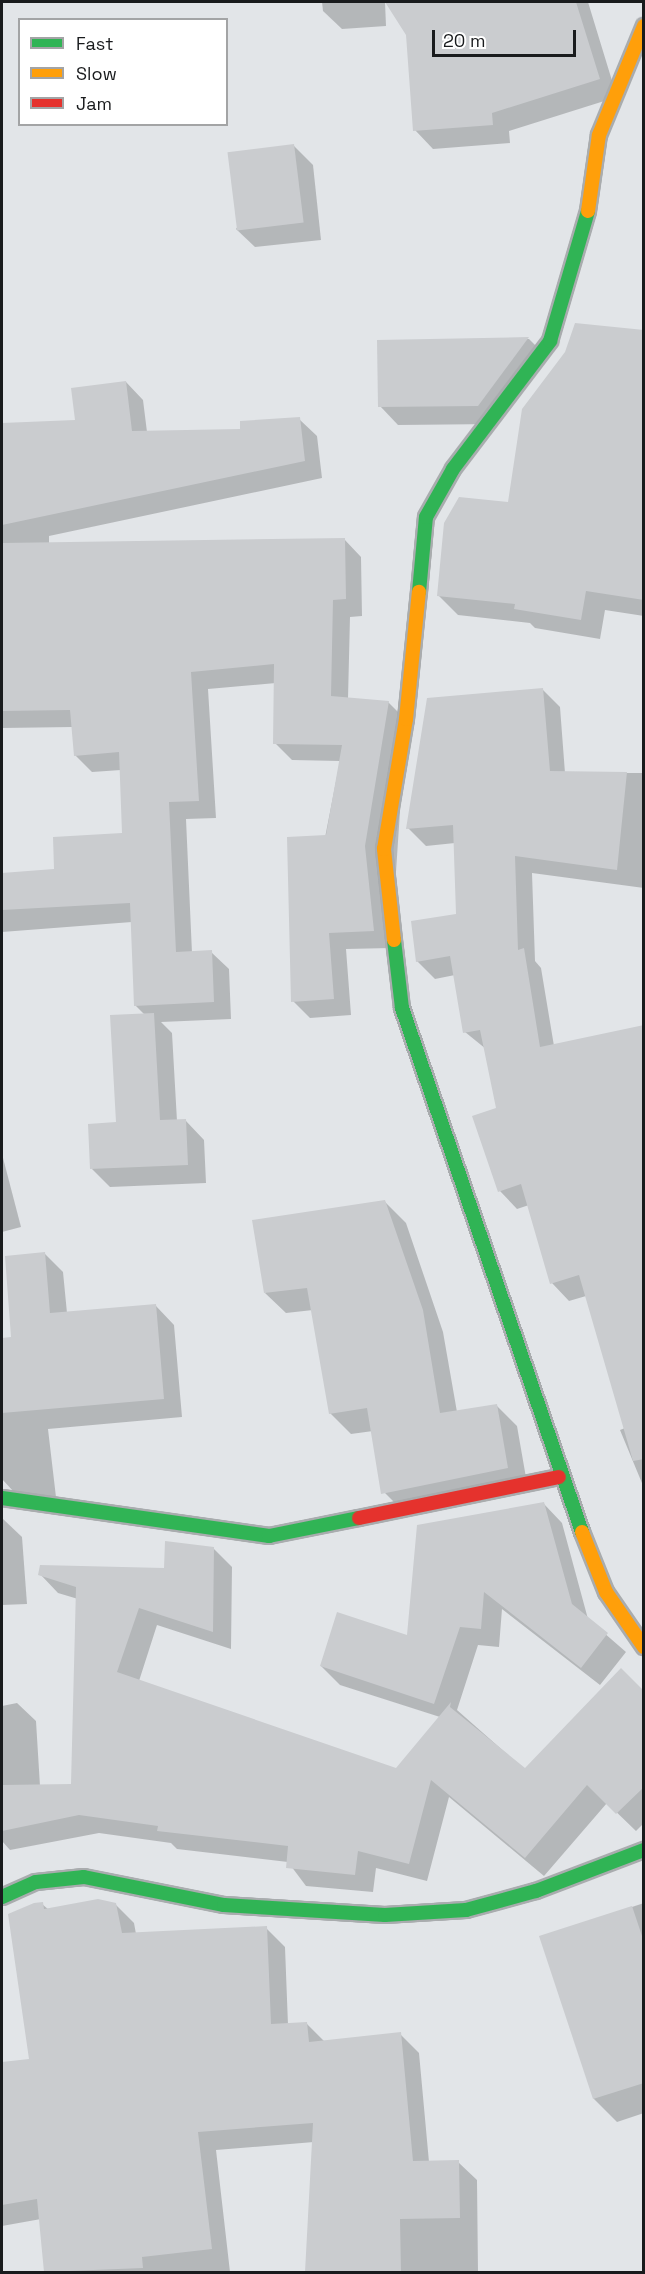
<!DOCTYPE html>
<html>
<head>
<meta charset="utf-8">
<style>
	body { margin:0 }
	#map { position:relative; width:645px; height:2274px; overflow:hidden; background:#e2e5e8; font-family:"Space Grotesk",sans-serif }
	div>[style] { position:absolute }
	.shadow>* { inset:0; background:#0003 }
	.building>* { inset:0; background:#cacccf; transform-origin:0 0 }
	.roads { filter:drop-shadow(2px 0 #a9acae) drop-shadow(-2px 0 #a9acae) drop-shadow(0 2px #a9acae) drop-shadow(0 -2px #a9acae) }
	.fast>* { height:14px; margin:-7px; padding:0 7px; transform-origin:7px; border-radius:7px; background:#30b455 }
	.slow>* { height:14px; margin:-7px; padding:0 7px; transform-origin:7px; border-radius:7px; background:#ff9f0a }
	.jam>* { height:14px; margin:-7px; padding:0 7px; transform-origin:7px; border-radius:7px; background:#e5322d }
	span { translate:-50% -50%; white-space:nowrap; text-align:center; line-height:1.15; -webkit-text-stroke:5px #fff; paint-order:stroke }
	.frame { position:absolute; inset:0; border:3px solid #191b1d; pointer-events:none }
	.legend { position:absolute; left:18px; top:18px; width:210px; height:108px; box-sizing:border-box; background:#fff; border:2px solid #a3a4a5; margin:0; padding:8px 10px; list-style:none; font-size:18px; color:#191b1d }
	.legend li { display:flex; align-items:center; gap:12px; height:30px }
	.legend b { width:30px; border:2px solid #a3a4a5 }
	.scale { position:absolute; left:432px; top:30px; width:144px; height:27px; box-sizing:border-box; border:3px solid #191b1d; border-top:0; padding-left:8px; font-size:18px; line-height:21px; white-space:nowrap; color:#191b1d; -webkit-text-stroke:4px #fff; paint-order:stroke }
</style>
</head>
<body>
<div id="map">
	<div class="shadow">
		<i style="clip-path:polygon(322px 2px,385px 2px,386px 26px,342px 29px,323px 11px)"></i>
		<i style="clip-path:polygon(386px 2px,500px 2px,512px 15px,511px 2px,588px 2px,617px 97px,509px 131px,510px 143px,433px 149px,415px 130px,408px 35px)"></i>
		<i style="clip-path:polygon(294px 146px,313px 165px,321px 240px,255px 247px,236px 229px)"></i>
		<i style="clip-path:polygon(644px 332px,644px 616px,605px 610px,600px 639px,535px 628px,530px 623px,458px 615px,439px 596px)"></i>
		<i style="clip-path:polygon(529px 339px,547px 357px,496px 424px,398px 425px,380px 406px,379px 342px)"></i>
		<i style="clip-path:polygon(126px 382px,143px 400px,147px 432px,242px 431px,299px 419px,317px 436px,322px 478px,49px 536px,49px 544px,344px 539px,361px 557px,362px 616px,350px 617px,348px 699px,388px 702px,406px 720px,391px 948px,346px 949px,351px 1015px,310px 1018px,293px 1001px,340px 761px,292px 760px,275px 743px,276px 683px,208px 689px,216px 818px,186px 819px,192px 953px,211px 952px,229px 969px,231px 1019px,161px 1022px,172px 1033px,177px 1121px,186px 1121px,204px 1140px,206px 1183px,110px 1187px,92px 1169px,117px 1124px,145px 1015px,135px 1005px,132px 922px,2px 932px,2px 875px,56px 870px,124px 835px,121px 770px,92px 772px,75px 755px,73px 727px,2px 728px,2px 425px,77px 421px)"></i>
		<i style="clip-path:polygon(542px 689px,560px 707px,565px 773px,644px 773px,644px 888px,532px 873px,535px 961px,541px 968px,554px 1046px,644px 1027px,644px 1488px,620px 1430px,625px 1428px,586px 1296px,569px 1301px,552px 1283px,529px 1205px,517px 1209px,500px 1191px,498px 1109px,486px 1049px,465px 1032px,455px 975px,435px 979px,417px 961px,457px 915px,455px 843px,426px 846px,408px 828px)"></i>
		<i style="clip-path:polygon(2px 1154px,21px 1227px,2px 1232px)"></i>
		<i style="clip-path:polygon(385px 1202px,406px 1223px,443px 1332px,457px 1412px,496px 1405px,517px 1426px,528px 1489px,406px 1514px,385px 1493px,373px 1431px,351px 1434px,330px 1413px,313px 1310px,286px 1313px,265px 1293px)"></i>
		<i style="clip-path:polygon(44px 1253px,63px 1272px,67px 1313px,156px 1306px,174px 1325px,182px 1417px,48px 1429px,56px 1497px,13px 1491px,2px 1479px,2px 1339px,13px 1338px)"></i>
		<i style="clip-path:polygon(544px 1504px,562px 1523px,588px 1619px,626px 1652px,600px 1685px,502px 1609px,499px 1647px,478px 1645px,457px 1710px,525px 1770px,644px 1693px,644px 1823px,636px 1831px,607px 1803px,544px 1876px,449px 1797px,427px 1881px,376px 1868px,373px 1892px,306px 1886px,288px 1862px,177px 1849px,171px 1843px,99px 1833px,10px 1850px,2px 1841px,2px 1706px,17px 1703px,36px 1721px,40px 1786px,73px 1785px,78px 1599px,58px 1593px,40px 1574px,166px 1569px,214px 1549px,232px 1567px,231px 1649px,157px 1625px,139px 1681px,396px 1770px,440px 1717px,340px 1685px,321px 1666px,408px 1637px)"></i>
		<i style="clip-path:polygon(2px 1518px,22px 1537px,27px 1604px,2px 1605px)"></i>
		<i style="clip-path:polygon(644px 1903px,644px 2113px,617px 2122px,594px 2099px,541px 1937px)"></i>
		<i style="clip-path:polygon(42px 1904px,49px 1910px,115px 1904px,134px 1923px,136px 1934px,266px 1928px,285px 1947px,288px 2025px,307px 2024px,325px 2042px,400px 2034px,419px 2053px,429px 2162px,458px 2162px,477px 2180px,478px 2272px,307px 2272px,314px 2142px,216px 2150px,230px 2272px,46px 2272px,41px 2219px,2px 2226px,2px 2064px,31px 2061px)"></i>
	</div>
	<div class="building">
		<i style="clip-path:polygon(385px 2px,576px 2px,600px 79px,492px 113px,493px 125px,413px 131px,406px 35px)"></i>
		<i style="left:294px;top:144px;width:79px;height:67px;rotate:83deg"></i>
		<i style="clip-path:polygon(575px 323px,644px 330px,644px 600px,586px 591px,581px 620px,514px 609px,515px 604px,437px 596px,444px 523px,459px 497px,508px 502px,522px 409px,565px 352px)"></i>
		<i style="clip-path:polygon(529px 337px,478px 406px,378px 407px,377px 340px)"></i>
		<i style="clip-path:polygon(126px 381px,132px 431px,240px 429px,240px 421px,300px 417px,305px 461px,2px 525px,2px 423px,75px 420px,71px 388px)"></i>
		<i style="clip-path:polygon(345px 538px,346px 599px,333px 600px,331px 696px,389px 701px,365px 846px,374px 931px,329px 933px,334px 999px,291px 1002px,287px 837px,326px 835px,342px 745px,273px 744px,274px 664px,191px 672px,199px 801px,169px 802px,176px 952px,212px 950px,214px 1002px,134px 1006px,130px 903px,2px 910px,2px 873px,54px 869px,53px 837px,122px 833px,119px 752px,74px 756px,70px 710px,2px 711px,2px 543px)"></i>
		<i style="clip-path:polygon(543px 688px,550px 771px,627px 772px,617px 870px,515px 856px,518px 950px,524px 948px,540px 1047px,644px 1025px,644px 1459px,633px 1461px,579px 1275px,550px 1284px,521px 1184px,498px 1192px,472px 1116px,496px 1108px,480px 1030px,463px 1033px,450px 956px,416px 962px,411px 921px,456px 914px,453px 825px,406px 829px,427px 698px)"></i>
		<i style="clip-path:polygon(154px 1013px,160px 1120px,186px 1119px,188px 1165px,90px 1169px,88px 1124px,116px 1122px,110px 1015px)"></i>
		<i style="clip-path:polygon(385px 1200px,423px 1310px,440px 1413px,497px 1404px,508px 1468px,381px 1494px,367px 1408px,329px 1414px,307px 1288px,264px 1293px,252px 1220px)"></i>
		<i style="clip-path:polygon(45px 1252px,50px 1313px,156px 1304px,164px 1399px,2px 1413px,2px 1338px,11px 1337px,5px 1256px)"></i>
		<i style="clip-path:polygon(544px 1502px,572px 1604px,608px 1633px,581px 1668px,484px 1592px,481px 1629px,460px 1627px,434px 1704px,320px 1666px,337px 1612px,407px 1635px,417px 1525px)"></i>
		<i style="clip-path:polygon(165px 1541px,214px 1547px,213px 1632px,139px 1608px,117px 1672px,396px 1768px,451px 1702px,450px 1707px,525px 1768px,621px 1668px,644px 1691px,644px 1787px,616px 1814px,587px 1785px,525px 1858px,431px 1780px,409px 1864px,358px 1851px,355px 1875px,286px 1868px,288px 1846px,157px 1831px,158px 1826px,79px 1815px,2px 1831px,2px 1785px,71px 1784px,76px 1587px,38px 1575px,40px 1565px,164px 1568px)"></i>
		<i style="clip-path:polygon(98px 1899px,116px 1903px,122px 1933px,267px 1926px,271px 2024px,307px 2022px,309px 2042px,401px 2032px,413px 2161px,459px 2160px,460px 2218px,400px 2219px,401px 2272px,305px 2272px,313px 2123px,198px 2132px,212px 2249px,142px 2257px,143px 2268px,44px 2272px,37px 2199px,2px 2205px,2px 2062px,29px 2059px,8px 1914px,34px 1903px,43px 1902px,44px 1909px)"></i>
		<i style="clip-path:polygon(632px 1906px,644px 1942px,644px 2083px,593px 2099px,539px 1936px)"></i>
	</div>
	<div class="roads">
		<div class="fast">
			<i style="left:419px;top:592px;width:75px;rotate:-84.7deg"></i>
			<i style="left:426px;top:517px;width:55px;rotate:-60.6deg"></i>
			<i style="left:453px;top:469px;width:161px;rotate:-52.8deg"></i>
			<i style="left:550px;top:341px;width:135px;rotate:-73.7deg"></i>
			<i style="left:394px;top:940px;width:68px;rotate:83.3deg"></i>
			<i style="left:402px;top:1008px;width:554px;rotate:71.04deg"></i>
			<i style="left:2px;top:1498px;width:270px;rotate:8.1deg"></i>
			<i style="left:269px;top:1536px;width:92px;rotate:-11.3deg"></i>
			<i style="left:2px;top:1897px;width:37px;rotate:-24deg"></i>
			<i style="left:36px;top:1882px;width:48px;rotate:-5.9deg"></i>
			<i style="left:84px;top:1877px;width:143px;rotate:11.3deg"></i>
			<i style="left:224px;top:1905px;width:161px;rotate:3.6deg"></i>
			<i style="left:385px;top:1915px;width:81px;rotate:-3.5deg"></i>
			<i style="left:466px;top:1910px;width:73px;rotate:-15.2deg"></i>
			<i style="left:536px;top:1891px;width:116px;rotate:-20.8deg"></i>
		</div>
		<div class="slow">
			<i style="left:588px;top:211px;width:77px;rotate:-81.8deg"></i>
			<i style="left:599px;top:135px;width:118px;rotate:-67.6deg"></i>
			<i style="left:394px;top:940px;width:92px;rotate:-96.3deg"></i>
			<i style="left:384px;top:849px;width:132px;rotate:-80.4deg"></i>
			<i style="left:406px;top:719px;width:128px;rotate:-84.2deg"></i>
			<i style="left:582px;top:1532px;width:65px;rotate:68.2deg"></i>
			<i style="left:606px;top:1592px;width:67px;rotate:55.4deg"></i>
		</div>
		<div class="jam">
			<i style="left:359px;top:1518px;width:204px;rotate:-11.6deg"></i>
		</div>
	</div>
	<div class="frame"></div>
	<ul class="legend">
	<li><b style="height:8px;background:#30b455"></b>Fast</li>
	<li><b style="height:8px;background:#ff9f0a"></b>Slow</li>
	<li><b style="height:8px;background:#e5322d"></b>Jam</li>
	</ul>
	<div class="scale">20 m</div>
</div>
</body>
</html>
